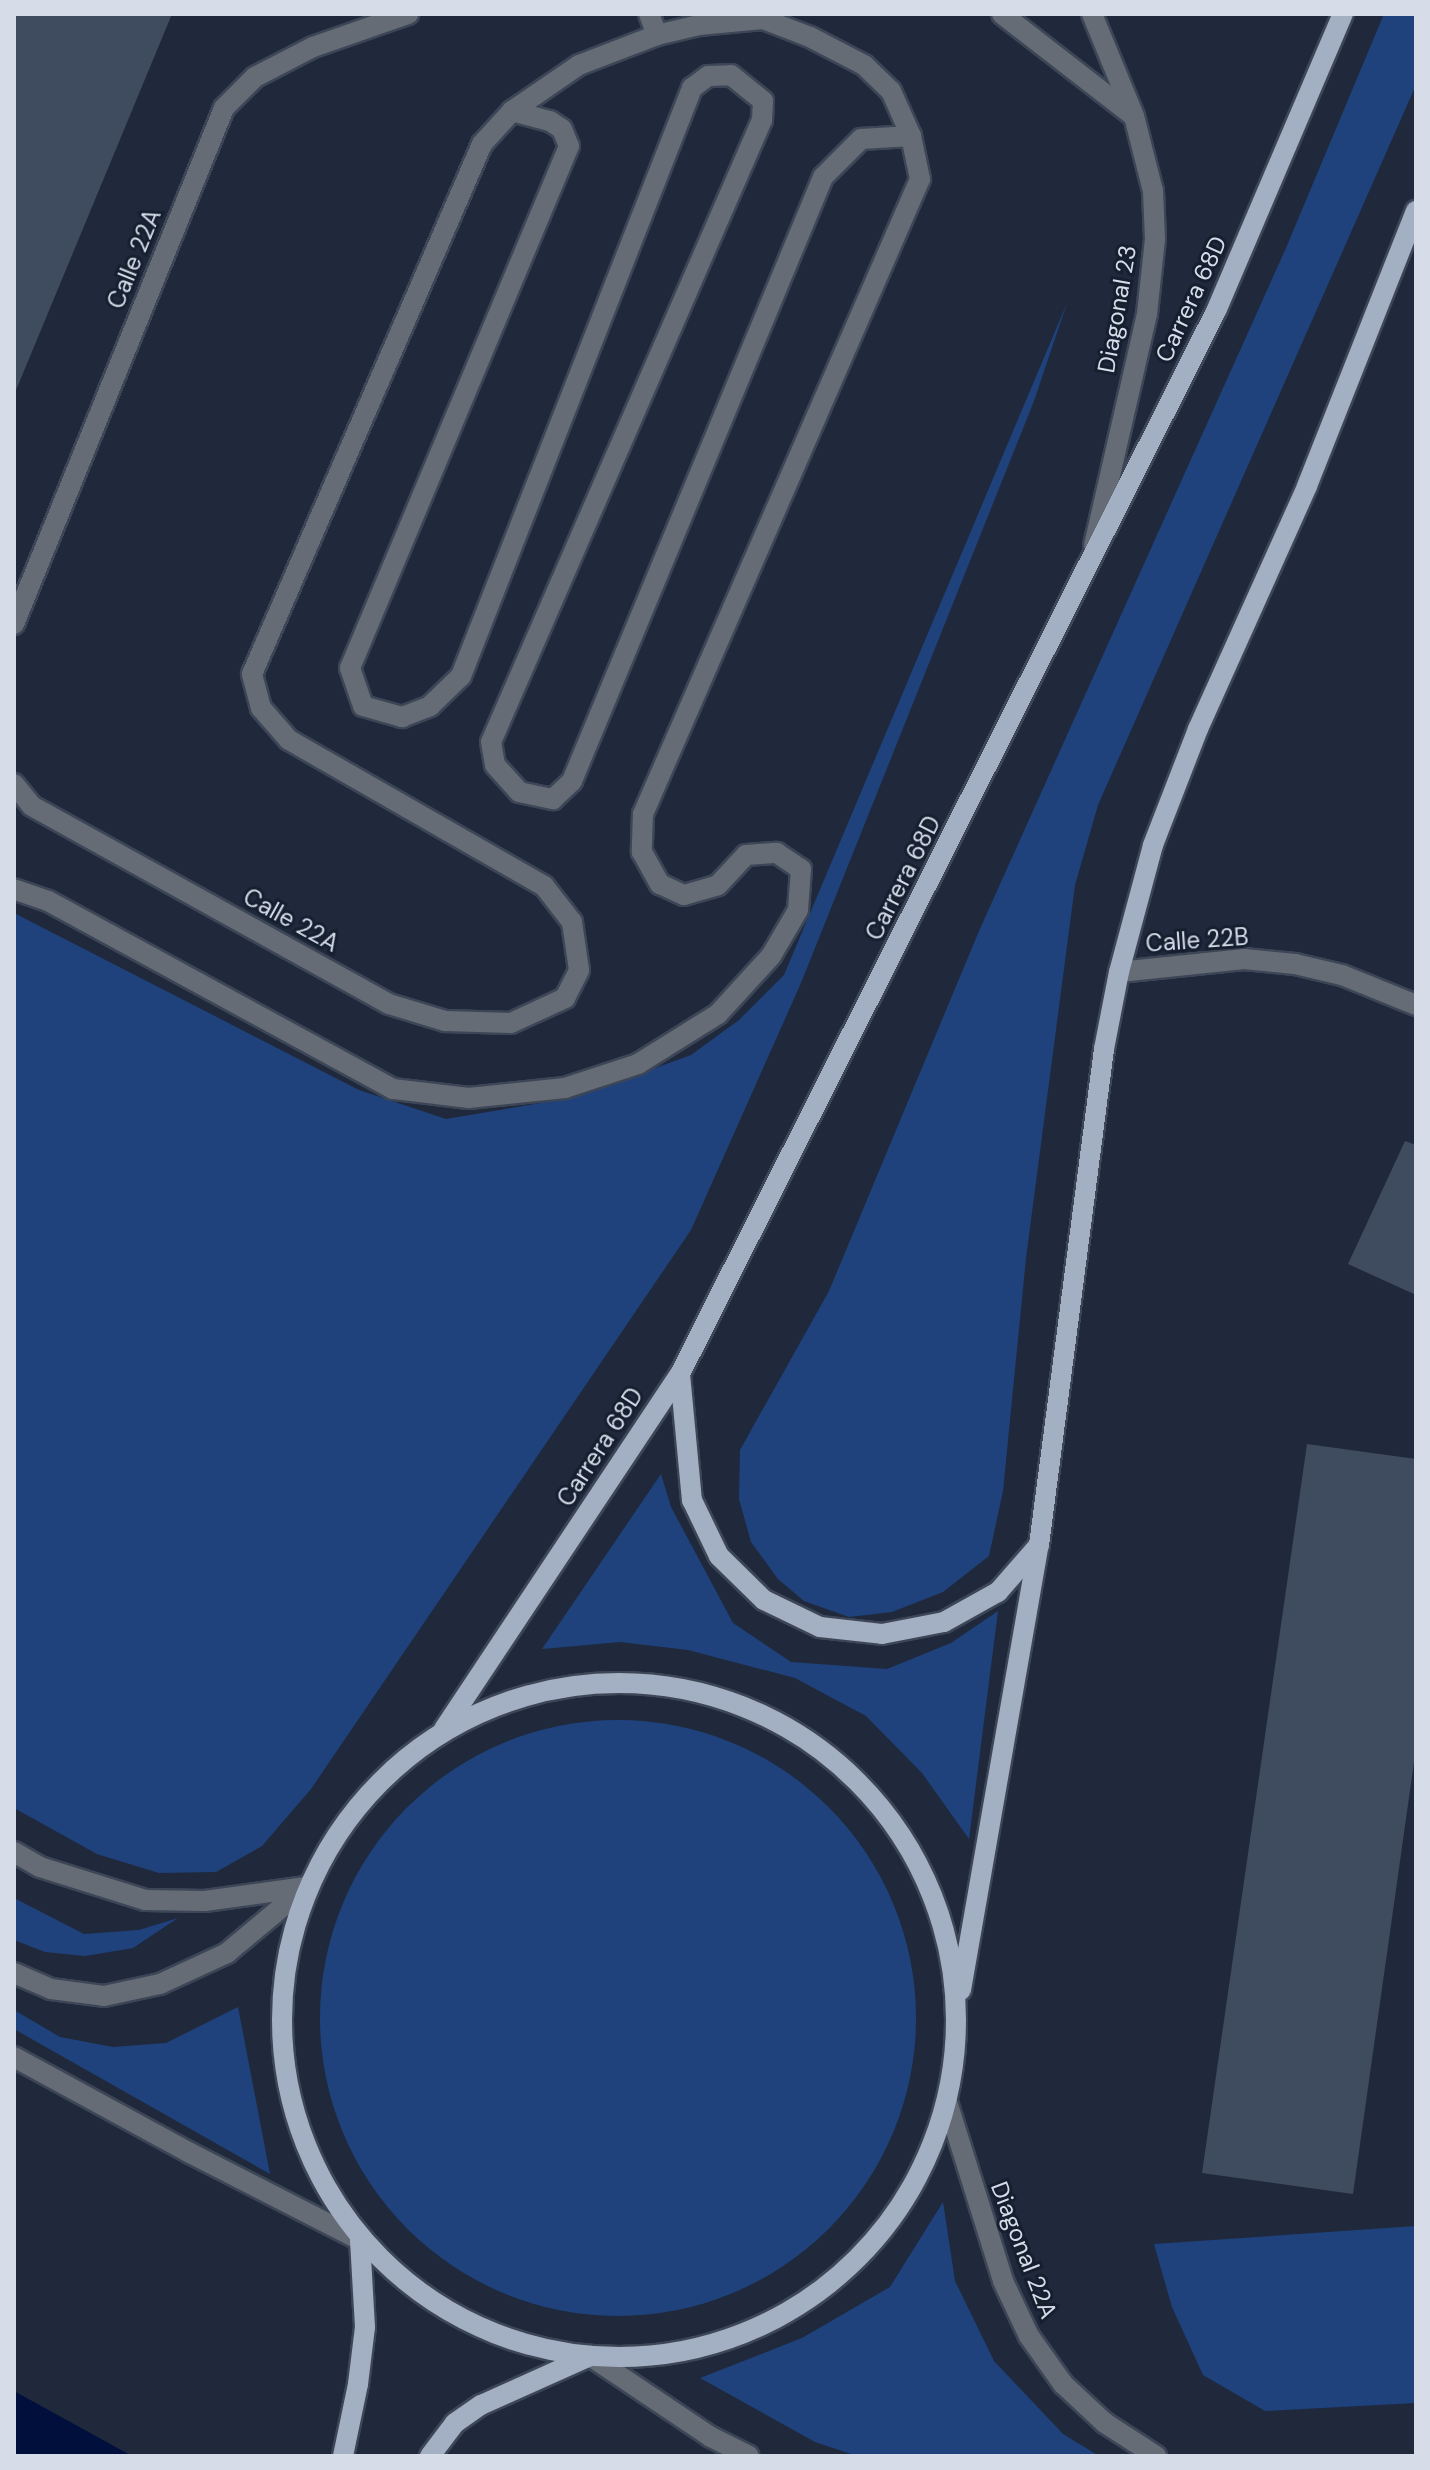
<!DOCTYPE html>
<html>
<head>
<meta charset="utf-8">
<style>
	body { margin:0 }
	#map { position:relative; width:1430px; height:2470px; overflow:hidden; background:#1f293b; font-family:"DM Sans",sans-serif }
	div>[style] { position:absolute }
	.green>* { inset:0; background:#1f427d }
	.round { border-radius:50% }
	.water>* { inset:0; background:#000f3c }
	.building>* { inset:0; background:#3f4b5e }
	.roads { filter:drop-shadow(2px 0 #3c4657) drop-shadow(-2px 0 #3c4657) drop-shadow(0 2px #3c4657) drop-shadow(0 -2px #3c4657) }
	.minor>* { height:20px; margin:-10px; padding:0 10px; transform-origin:10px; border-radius:10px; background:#666c75 }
	.major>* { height:20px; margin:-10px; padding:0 10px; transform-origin:10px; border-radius:10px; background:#a3afc2 }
	.major>.ring { margin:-10px; padding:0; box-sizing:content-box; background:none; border:20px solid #a3afc2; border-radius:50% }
	span { translate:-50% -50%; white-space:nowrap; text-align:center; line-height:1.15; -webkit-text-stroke:6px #151f30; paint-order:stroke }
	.street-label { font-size:24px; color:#d6dde9 }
	.frame { position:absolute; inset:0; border:16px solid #d6dde9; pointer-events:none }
</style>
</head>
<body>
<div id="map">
	<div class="green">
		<i style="clip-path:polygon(1384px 14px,1416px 14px,1416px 85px,1098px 805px,1075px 885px,1026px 1258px,1003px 1491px,989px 1556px,943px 1592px,892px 1612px,849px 1617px,804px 1601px,778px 1579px,751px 1542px,739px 1499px,740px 1450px,829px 1291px,979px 931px,1286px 248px)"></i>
		<i style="clip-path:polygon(1067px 303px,1034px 401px,801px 983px,691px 1230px,311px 1789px,262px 1846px,216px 1872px,159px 1873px,97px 1854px,14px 1808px,14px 913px,359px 1090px,446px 1119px,576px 1097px,691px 1055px,739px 1020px,784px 975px)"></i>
		<i style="clip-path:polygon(661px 1474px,671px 1507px,733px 1623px,791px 1662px,887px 1669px,951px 1643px,998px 1611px,969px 1839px,922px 1773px,866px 1716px,795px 1678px,688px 1650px,620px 1642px,542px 1649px)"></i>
		<i class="round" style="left:320px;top:1720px;width:596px;height:596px"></i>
		<i style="clip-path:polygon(14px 1898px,84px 1934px,139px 1930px,178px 1918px,133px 1948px,85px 1956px,45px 1952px,14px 1940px)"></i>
		<i style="clip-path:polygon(238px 2007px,270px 2174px,14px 2029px,14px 2010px,60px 2037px,113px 2047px,166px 2043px)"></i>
		<i style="clip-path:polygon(943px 2202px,955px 2281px,994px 2361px,1063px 2434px,1099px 2456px,857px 2456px,815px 2442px,700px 2378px,802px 2338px,890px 2287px)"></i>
		<i style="clip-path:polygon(1416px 2226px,1416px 2403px,1265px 2411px,1203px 2375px,1172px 2307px,1154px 2244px)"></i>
	</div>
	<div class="water">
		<i style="clip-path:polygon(14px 2391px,132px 2456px,14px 2456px)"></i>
	</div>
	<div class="building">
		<i style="clip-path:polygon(14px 14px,172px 14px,14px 395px)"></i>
		<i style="clip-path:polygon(1405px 1141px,1416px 1145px,1416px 1295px,1348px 1264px)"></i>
		<i style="clip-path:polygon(1307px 1444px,1416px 1459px,1416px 1748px,1353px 2194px,1202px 2173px)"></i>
	</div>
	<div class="roads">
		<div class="minor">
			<i style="left:649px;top:14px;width:22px;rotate:69deg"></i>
			<i style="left:1002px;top:14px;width:165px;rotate:37.8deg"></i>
			<i style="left:1092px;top:14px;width:110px;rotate:67.6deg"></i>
			<i style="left:1134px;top:116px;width:77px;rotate:75.8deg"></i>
			<i style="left:1153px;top:191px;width:48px;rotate:87.6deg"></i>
			<i style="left:1155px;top:239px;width:75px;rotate:96.1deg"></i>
			<i style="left:1147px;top:314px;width:237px;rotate:102.9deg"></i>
			<i style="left:512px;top:111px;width:39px;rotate:15deg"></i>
			<i style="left:550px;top:121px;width:14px;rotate:34deg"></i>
			<i style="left:562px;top:129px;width:18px;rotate:68deg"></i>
			<i style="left:569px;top:146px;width:566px;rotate:112.76deg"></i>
			<i style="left:350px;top:668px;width:40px;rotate:71.1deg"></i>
			<i style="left:363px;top:706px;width:41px;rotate:15.8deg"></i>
			<i style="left:402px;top:717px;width:30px;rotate:-21deg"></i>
			<i style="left:430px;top:706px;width:43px;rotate:-44.1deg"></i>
			<i style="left:461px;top:676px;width:632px;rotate:-68.55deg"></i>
			<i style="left:692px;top:88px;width:20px;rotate:-37deg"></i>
			<i style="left:708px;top:76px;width:23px;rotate:-2deg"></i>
			<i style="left:731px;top:75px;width:41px;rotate:39.1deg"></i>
			<i style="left:763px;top:101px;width:19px;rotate:93deg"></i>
			<i style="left:762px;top:120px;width:678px;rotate:113.54deg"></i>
			<i style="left:491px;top:742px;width:23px;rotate:80deg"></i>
			<i style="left:495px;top:765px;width:36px;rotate:48deg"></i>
			<i style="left:519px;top:792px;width:35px;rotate:12deg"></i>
			<i style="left:553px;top:799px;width:26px;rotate:-43deg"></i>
			<i style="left:572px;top:781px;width:654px;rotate:-67.43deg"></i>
			<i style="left:823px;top:177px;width:54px;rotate:-45deg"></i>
			<i style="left:861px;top:139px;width:50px;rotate:-3.4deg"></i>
			<i style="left:14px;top:624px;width:557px;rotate:-67.85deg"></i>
			<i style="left:224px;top:108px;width:44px;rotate:-45deg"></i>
			<i style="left:255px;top:77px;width:65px;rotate:-27.3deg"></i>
			<i style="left:313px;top:47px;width:101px;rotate:-19.2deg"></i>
			<i style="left:14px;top:784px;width:28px;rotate:51deg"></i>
			<i style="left:32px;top:806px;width:408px;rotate:29deg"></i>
			<i style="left:389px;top:1004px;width:59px;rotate:16.9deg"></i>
			<i style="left:445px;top:1021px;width:66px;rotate:1.7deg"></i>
			<i style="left:511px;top:1023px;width:60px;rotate:-24.8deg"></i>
			<i style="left:565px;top:998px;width:31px;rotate:-63deg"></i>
			<i style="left:579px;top:970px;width:49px;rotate:-98.3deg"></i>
			<i style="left:572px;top:922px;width:46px;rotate:-127.9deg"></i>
			<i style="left:544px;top:886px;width:294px;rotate:-150.2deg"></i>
			<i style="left:289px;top:740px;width:43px;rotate:-131.2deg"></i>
			<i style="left:261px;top:708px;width:35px;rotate:-105deg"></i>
			<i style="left:252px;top:674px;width:578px;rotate:-66.54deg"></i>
			<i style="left:482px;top:144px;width:45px;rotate:-47.7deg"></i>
			<i style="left:512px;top:111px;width:81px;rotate:-34.5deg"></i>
			<i style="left:579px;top:65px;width:84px;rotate:-21deg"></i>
			<i style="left:657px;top:35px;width:43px;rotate:-13.4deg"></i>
			<i style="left:699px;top:25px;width:64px;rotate:-5.4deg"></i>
			<i style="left:763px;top:19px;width:50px;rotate:21deg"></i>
			<i style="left:810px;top:37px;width:61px;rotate:27.4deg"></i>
			<i style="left:864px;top:65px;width:37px;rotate:44deg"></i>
			<i style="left:891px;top:91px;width:49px;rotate:66deg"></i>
			<i style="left:911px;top:136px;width:44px;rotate:78.2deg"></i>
			<i style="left:920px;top:179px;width:693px;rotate:113.57deg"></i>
			<i style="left:643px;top:814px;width:38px;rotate:92deg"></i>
			<i style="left:642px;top:852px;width:37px;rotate:61deg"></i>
			<i style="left:660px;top:884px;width:26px;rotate:25deg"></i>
			<i style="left:684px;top:895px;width:35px;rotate:-16deg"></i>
			<i style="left:718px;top:885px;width:41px;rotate:-47deg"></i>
			<i style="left:746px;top:855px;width:31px;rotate:-4deg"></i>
			<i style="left:777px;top:853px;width:29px;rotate:34deg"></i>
			<i style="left:801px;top:869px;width:41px;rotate:94.2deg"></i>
			<i style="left:798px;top:910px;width:53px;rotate:120.4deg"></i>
			<i style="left:771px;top:956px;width:79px;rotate:132.4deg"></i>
			<i style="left:718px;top:1014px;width:94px;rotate:148deg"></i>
			<i style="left:638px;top:1064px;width:77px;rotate:161.8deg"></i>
			<i style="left:565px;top:1088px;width:97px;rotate:174.1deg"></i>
			<i style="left:469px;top:1098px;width:77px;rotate:-173.2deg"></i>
			<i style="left:393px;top:1089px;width:393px;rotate:-151.4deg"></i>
			<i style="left:48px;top:901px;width:36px;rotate:-161deg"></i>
			<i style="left:1119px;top:972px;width:126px;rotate:-5.9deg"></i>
			<i style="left:1244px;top:959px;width:51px;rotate:5.6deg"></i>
			<i style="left:1295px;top:964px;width:48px;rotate:13.2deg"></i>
			<i style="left:1342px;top:975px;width:80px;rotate:22.1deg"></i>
			<i style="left:14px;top:1852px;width:30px;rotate:30deg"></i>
			<i style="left:40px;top:1867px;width:110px;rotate:17.4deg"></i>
			<i style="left:145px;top:1900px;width:60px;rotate:1deg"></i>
			<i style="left:205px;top:1901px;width:102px;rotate:-7.9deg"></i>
			<i style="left:14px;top:1973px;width:40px;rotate:23.4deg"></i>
			<i style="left:51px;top:1989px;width:53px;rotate:7.5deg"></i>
			<i style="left:104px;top:1996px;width:57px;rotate:-12.1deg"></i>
			<i style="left:160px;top:1984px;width:74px;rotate:-24.8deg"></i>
			<i style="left:227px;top:1953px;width:103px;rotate:-39.9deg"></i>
			<i style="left:14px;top:2057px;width:200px;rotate:28.6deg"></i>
			<i style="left:190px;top:2153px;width:191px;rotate:27.1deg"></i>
			<i style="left:948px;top:2105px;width:184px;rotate:72.6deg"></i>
			<i style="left:1003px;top:2281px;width:61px;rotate:64.7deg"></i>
			<i style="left:1029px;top:2336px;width:59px;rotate:54.7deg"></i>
			<i style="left:1063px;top:2384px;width:57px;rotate:42.9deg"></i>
			<i style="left:1105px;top:2423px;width:61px;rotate:32.9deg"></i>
			<i style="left:590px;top:2356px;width:146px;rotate:33.8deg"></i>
			<i style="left:711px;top:2437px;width:42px;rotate:26.6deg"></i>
		</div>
		<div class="major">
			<i style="left:680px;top:1374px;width:127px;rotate:84.6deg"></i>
			<i style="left:692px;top:1500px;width:62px;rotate:64.3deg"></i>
			<i style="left:719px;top:1556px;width:63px;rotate:44.4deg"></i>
			<i style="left:764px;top:1600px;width:62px;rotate:25.7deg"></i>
			<i style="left:820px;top:1627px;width:62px;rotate:6.4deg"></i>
			<i style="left:882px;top:1634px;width:63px;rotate:-11deg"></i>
			<i style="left:944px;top:1622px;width:62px;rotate:-29.1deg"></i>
			<i style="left:998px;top:1592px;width:62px;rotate:-48.9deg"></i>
			<i class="ring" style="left:282px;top:1683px;width:654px;height:654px"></i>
			<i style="left:444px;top:1729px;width:426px;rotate:-56.4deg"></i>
			<i style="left:680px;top:1374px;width:1193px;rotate:-63.24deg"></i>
			<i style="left:1217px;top:309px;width:321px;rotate:-66.9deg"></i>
			<i style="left:961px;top:1990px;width:452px;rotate:-80.1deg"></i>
			<i style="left:1039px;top:1545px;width:500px;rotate:-82.53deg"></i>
			<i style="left:1104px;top:1049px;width:78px;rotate:-79deg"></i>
			<i style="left:1119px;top:972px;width:131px;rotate:-75deg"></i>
			<i style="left:1153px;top:845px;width:124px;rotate:-68.8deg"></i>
			<i style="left:1198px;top:729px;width:266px;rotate:-65.8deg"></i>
			<i style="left:1307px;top:486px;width:296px;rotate:-68.4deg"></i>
			<i style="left:343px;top:2456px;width:74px;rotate:-78.2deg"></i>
			<i style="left:358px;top:2384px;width:57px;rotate:-83deg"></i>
			<i style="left:365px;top:2327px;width:87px;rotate:-93.3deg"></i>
			<i style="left:430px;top:2456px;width:41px;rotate:-52.9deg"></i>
			<i style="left:455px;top:2423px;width:32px;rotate:-35deg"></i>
			<i style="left:481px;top:2405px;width:120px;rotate:-24.2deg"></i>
		</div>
	</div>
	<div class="street-label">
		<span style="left:134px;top:259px;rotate:-68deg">Calle 22A</span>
		<span style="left:1191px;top:299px;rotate:-65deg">Carrera 68D</span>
		<span style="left:1117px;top:309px;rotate:-80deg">Diagonal 23</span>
		<span style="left:903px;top:878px;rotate:-63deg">Carrera 68D</span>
		<span style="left:291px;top:920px;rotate:29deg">Calle 22A</span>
		<span style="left:1197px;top:940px;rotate:-4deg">Calle 22B</span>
		<span style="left:600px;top:1447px;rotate:-57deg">Carrera 68D</span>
		<span style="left:1024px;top:2250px;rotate:69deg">Diagonal 22A</span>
	</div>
	<div class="frame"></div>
</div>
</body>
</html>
